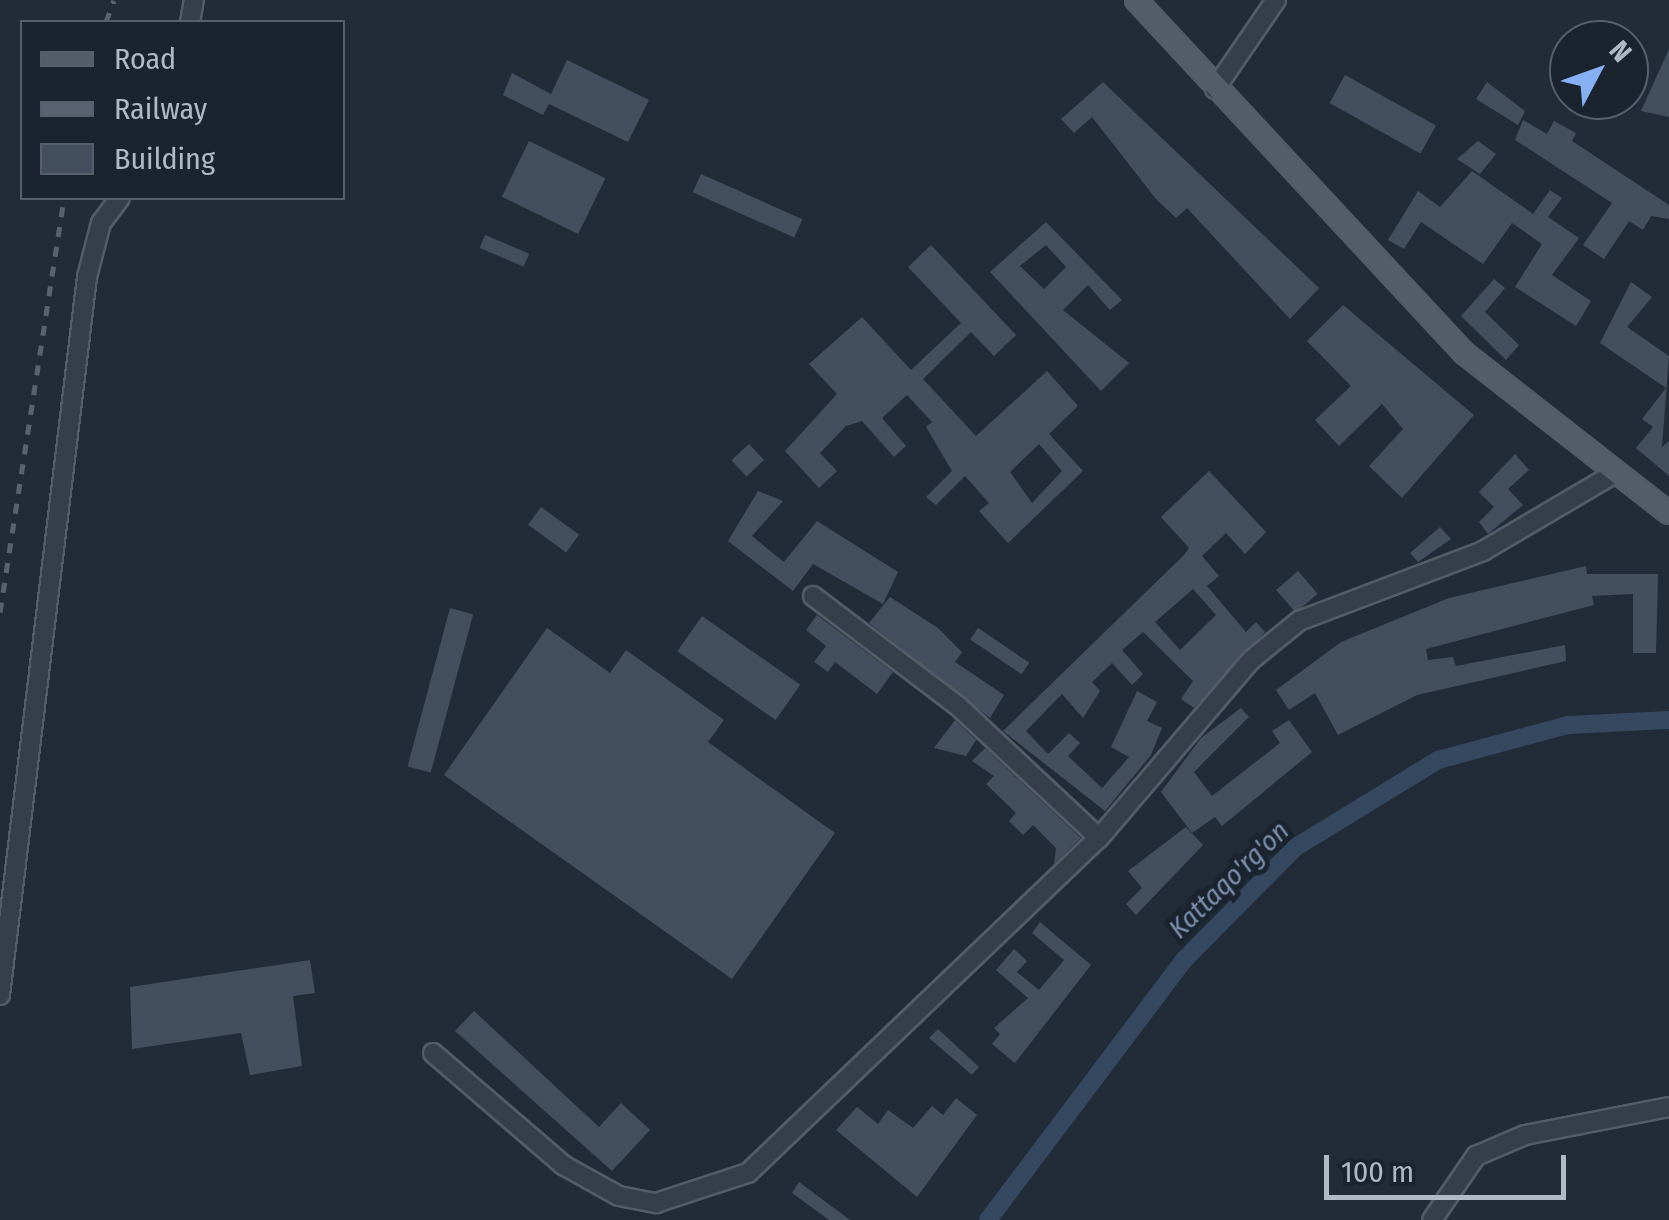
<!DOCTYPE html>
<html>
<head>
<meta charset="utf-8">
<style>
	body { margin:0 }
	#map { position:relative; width:1669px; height:1220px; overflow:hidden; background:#222c39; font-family:"Fira Sans Condensed",sans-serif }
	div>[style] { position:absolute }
	.canal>* { height:18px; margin:-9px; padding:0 9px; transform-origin:9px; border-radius:9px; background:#364760 }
	.building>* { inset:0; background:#434f5e; transform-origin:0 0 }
	.roads { filter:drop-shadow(2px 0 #545c67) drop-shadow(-2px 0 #545c67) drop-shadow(0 2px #545c67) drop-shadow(0 -2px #545c67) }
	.minor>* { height:18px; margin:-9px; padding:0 9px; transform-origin:9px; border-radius:9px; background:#363e4a }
	.major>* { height:20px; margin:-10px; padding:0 10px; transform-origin:10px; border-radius:10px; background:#545d6a }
	.rail>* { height:5px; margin-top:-2.5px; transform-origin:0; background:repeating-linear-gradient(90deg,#586271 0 10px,transparent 0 20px) }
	span { translate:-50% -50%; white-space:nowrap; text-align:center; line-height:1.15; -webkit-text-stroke:10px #1b232e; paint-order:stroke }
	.water-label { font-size:28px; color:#7a8fad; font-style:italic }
	.legend { position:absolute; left:20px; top:20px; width:325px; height:180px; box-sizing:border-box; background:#1b232e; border:2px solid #575f6b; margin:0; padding:12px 18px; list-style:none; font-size:30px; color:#b1b9c6 }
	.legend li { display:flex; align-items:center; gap:20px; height:50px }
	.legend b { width:50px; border:2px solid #575f6b }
	.north { position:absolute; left:1549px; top:20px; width:100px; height:100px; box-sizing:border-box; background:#1b232e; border:2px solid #575f6b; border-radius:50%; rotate:49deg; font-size:28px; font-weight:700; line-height:40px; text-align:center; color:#b1b9c6 }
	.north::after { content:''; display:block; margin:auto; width:35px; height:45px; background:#87b0f4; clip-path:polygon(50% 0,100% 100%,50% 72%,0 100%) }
	.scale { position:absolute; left:1324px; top:1155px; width:242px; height:45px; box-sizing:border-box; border:5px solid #b1b9c6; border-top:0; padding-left:12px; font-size:30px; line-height:35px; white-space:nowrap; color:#b1b9c6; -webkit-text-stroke:8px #1b232e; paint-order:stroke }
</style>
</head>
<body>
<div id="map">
	<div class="canal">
		<i style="left:988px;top:1220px;width:326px;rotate:-53deg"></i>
		<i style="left:1184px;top:960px;width:159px;rotate:-45.3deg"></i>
		<i style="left:1296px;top:847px;width:167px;rotate:-31.5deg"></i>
		<i style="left:1438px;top:760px;width:135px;rotate:-15.1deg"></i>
		<i style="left:1568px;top:725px;width:101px;rotate:-2.8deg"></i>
	</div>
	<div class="building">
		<i style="clip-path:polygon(1669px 49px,1669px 117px,1641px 111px)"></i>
		<i style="clip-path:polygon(567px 60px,649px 100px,628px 142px,549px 104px,543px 115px,503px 95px,512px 73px,551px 94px)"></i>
		<i style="left:1345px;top:75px;width:104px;height:32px;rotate:29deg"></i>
		<i style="clip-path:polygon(1103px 82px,1319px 288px,1290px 319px,1187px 208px,1176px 218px,1156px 199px,1092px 117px,1074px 133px,1061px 119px)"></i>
		<i style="clip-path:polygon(1487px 82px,1525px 111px,1518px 125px,1476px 99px)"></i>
		<i style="clip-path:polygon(1523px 120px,1547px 134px,1554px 121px,1576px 133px,1572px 141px,1669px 205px,1669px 219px,1651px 216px,1643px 230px,1629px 221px,1604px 259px,1583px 245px,1612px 203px,1515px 140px)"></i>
		<i style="left:529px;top:141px;width:85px;height:62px;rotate:26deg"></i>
		<i style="clip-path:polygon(1478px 141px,1496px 154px,1480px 174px,1457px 159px)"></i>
		<i style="clip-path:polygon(1472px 171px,1533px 214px,1550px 190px,1562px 198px,1548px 217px,1579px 238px,1552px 275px,1591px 301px,1576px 326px,1515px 287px,1542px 244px,1512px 223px,1483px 264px,1421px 222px,1404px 249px,1388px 240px,1418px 191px,1440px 207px)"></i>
		<i style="left:701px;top:174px;width:111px;height:20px;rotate:24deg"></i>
		<i style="clip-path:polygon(evenodd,1046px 222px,1122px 300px,1110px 310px,1088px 285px,1063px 310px,1129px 363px,1101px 391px,990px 272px,1046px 222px,1046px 245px,1066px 267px,1044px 289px,1020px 266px,1046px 245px)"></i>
		<i style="left:485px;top:235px;width:48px;height:14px;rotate:23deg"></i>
		<i style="clip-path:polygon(evenodd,931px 245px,1016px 335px,994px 356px,971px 332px,923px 379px,976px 436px,1047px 371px,1078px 406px,1049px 434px,1083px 471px,1008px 543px,979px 511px,989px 503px,965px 476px,936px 505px,926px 497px,952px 471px,926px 427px,932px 422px,907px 395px,882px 418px,906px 446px,894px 457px,862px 421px,846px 426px,820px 453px,837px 471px,819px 488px,785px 451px,837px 394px,809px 364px,862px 317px,911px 370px,961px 323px,908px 267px,931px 245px,1039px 444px,1062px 471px,1032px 503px,1010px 472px,1039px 444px)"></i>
		<i style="clip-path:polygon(1494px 279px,1505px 288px,1485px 312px,1519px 345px,1506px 360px,1461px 316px)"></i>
		<i style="clip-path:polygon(1631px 282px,1652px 297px,1627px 327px,1669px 356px,1662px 447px,1669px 441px,1669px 476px,1636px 448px,1653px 427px,1642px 419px,1666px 388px,1600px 343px)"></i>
		<i style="clip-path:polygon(1343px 305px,1474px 415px,1402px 498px,1369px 466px,1403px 429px,1382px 404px,1339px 446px,1315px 420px,1351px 386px,1307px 341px)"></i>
		<i style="left:749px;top:444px;width:22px;height:24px;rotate:47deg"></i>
		<i style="clip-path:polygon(1515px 454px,1529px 470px,1508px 489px,1523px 505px,1488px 534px,1479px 522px,1494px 507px,1479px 492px)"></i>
		<i style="clip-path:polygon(evenodd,1209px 471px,1266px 532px,1245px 554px,1226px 533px,1202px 556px,1219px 576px,1207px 586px,1246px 632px,1256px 622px,1265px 632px,1194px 708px,1181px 699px,1193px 681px,1143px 632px,1122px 650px,1143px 674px,1132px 685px,1112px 663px,1092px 682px,1100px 691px,1083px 718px,1062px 694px,1026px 731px,1048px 754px,1069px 733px,1080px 743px,1068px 756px,1102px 788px,1129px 757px,1111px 747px,1137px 691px,1157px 702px,1147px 721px,1162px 728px,1151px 755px,1105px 811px,1003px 731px,1184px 555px,1189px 548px,1161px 517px,1209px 471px,1193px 589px,1216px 615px,1180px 650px,1155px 622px,1193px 589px)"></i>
		<i style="clip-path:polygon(758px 491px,783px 501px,752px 536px,784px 562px,817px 521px,898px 572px,883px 604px,813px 564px,793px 591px,728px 541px)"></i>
		<i style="left:541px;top:507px;width:47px;height:22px;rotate:36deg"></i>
		<i style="clip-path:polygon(1440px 527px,1451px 539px,1418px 562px,1410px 553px)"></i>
		<i style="clip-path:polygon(1586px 566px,1587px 574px,1658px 574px,1656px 653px,1633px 653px,1633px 594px,1592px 596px,1594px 605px,1426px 649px,1428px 660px,1453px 657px,1456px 666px,1565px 645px,1566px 661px,1417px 695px,1338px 735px,1315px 693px,1289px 710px,1276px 690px,1341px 642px,1449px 598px)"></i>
		<i style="left:1298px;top:571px;width:30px;height:29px;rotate:49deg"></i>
		<i style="clip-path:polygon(890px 597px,938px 628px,962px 652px,955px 662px,1004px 695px,990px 718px,869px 623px)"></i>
		<i style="left:450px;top:608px;width:24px;height:164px;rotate:15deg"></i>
		<i style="clip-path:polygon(817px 615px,893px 672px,877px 694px,835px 662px,828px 672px,814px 662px,826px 646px,806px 630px)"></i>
		<i style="left:702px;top:616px;width:120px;height:43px;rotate:35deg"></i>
		<i style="clip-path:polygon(547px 628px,610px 673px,626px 650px,724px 720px,708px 742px,835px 833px,732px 979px,444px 775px)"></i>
		<i style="left:978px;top:628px;width:62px;height:14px;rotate:34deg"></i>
		<i style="clip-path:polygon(1241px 708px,1249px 717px,1194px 772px,1212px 796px,1280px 743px,1272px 731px,1289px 720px,1312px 752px,1222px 826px,1215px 817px,1192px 833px,1161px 792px,1201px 738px)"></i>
		<i style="clip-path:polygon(955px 720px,976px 740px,966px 756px,934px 748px)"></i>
		<i style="clip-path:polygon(985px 748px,1081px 838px,1054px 864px,1056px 848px,1033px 825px,1023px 835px,1009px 821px,1016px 813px,986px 784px,994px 776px,972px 761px)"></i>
		<i style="clip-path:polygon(1186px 827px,1203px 845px,1136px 915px,1126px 904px,1142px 888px,1128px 871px)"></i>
		<i style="clip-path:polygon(1040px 922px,1091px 965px,1015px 1063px,992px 1044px,1000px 1034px,994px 1028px,1028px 998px,996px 970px,1014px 949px,1027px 961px,1017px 972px,1039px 990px,1064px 960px,1032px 933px)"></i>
		<i style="clip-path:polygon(310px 960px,315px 993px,293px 996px,302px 1066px,250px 1075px,241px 1033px,132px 1049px,130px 987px)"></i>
		<i style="clip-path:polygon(474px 1011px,599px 1127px,621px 1103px,650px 1130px,612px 1171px,455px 1031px)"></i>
		<i style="clip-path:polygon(938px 1029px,979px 1067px,972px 1075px,929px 1038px)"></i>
		<i style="clip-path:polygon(956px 1098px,977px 1115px,917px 1197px,836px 1130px,857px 1107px,878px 1124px,888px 1110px,913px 1128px,932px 1106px,943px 1115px)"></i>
		<i style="clip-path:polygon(799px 1182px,850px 1220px,829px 1220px,792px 1193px)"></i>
	</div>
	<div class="roads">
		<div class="minor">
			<i style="left:190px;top:22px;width:22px;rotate:-80deg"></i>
			<i style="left:1215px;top:89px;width:108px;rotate:-55.6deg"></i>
			<i style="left:813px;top:596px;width:182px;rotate:37.2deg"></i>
			<i style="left:958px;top:706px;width:193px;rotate:43.1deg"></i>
			<i style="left:0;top:995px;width:723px;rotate:-83.09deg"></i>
			<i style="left:87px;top:277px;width:56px;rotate:-75.5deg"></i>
			<i style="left:101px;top:223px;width:31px;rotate:-53deg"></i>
			<i style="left:433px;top:1053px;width:172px;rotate:40.7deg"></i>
			<i style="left:563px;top:1165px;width:64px;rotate:29deg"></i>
			<i style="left:619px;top:1196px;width:38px;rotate:11deg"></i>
			<i style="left:656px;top:1203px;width:97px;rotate:-18.1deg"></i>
			<i style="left:748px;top:1173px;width:485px;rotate:-43.7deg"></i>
			<i style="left:1099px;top:838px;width:234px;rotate:-49.5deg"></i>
			<i style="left:1251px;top:660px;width:62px;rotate:-39.1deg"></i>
			<i style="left:1299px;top:621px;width:197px;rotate:-20.8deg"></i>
			<i style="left:1483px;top:551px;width:150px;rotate:-30.5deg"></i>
			<i style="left:1432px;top:1220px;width:78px;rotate:-55.5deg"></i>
			<i style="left:1476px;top:1156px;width:53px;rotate:-23.2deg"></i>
			<i style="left:1525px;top:1135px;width:147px;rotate:-11deg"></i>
		</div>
		<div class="major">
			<i style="left:1136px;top:0;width:482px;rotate:47.1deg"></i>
			<i style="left:1464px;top:353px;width:260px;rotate:38deg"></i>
		</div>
	</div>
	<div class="rail">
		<i style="left:106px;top:22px;width:23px;rotate:-70deg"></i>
		<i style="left:0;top:612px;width:419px;rotate:-81.2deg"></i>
	</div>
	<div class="water-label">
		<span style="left:1229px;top:880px;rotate:-44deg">Kattaqo'rg'on</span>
	</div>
	<ul class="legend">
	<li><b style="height:12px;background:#545d6a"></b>Road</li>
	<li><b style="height:12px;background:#586271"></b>Railway</li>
	<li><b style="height:28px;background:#434f5e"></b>Building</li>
	</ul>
	<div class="north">N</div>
	<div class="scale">100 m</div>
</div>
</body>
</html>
